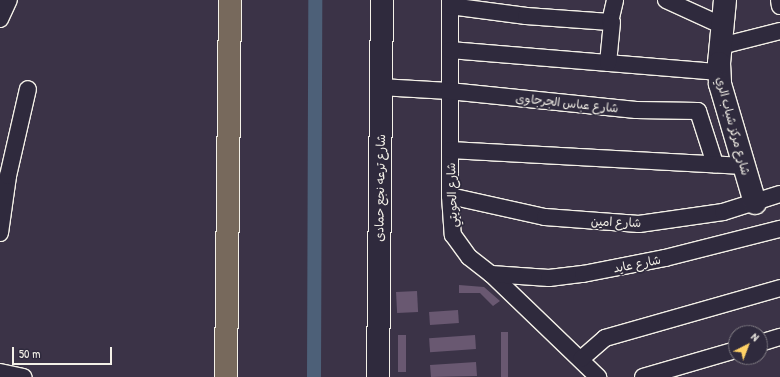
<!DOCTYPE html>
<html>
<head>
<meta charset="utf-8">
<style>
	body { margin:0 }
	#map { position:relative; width:780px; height:377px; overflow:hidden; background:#3b3347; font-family:"Patrick Hand","Playpen Sans Arabic",sans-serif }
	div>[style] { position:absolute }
	.canal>* { height:14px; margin:-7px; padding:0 7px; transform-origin:7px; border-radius:7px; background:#4d6078 }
	.building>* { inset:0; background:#695871; transform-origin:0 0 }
	.roads { filter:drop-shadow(1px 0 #f4f1e8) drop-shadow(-1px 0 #f4f1e8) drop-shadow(0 1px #f4f1e8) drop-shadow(0 -1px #f4f1e8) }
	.street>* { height:16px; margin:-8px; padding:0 8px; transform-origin:8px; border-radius:8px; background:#2f2a3d }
	.secondary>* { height:22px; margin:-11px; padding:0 11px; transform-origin:11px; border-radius:11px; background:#2f2a3d }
	.primary>* { height:22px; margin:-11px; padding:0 11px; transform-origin:11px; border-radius:11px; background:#77695c }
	span { translate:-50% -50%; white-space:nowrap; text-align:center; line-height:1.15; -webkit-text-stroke:3.5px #2f2a3d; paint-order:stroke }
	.street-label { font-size:12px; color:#f4f1e8 }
	.north { position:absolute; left:728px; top:325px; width:40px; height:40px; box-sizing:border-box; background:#2f2a3d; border:1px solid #7e7a81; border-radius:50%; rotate:42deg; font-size:11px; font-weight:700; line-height:16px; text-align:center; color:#f4f1e8 }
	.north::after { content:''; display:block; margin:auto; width:14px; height:18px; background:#ffd166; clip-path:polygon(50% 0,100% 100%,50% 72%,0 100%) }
	.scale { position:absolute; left:12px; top:347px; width:100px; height:18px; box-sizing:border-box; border:2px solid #f4f1e8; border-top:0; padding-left:5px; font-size:12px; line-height:14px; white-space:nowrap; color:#f4f1e8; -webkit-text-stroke:3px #2f2a3d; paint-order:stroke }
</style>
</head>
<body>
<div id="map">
	<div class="canal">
		<i style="left:314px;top:377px;width:377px;rotate:-89.8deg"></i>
	</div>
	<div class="building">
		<i style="clip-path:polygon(459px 285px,484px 287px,500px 301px,493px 306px,480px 293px,459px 293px)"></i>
		<i style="left:417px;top:291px;width:21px;height:21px;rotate:87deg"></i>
		<i style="left:458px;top:310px;width:13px;height:29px;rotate:86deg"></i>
		<i style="left:501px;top:332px;width:7px;height:45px"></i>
		<i style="left:398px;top:335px;width:8px;height:37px"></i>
		<i style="left:475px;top:335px;width:14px;height:46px;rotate:86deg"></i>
		<i style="clip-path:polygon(476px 362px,477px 376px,431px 377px,430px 365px)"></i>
	</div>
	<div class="roads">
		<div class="street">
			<i style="left:450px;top:0;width:196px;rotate:90deg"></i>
			<i style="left:450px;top:196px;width:39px;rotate:86deg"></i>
			<i style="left:453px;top:235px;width:27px;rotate:54deg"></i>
			<i style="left:469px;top:257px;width:28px;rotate:38deg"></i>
			<i style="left:491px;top:274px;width:149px;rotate:43.9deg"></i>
			<i style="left:666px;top:0;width:63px;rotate:24.5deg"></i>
			<i style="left:779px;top:0;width:6px;rotate:81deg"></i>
			<i style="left:450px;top:6px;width:77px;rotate:7.5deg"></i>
			<i style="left:526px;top:16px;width:84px;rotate:4.1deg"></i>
			<i style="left:610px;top:22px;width:23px;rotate:-77deg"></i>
			<i style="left:0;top:19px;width:21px;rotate:-65deg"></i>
			<i style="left:721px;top:46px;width:61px;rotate:-14.3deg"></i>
			<i style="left:450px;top:50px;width:270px;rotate:4.7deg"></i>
			<i style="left:608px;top:63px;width:41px;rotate:-84.4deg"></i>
			<i style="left:380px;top:87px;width:69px;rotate:3.3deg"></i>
			<i style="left:449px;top:91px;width:188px;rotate:5.8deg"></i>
			<i style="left:636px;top:110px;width:62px;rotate:0.9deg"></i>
			<i style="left:698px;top:111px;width:56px;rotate:72.2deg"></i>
			<i style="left:450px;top:150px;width:294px;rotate:3.1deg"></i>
			<i style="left:450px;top:196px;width:97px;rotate:12.5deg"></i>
			<i style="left:545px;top:217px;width:94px;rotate:4.3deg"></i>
			<i style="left:639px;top:224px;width:85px;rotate:-8.1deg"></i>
			<i style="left:723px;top:212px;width:60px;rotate:-17.5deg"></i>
			<i style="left:0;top:233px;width:58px;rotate:-82deg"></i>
			<i style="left:8px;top:176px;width:89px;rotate:-77.1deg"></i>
			<i style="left:491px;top:274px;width:58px;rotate:3.9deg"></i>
			<i style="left:549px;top:278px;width:34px;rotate:-7deg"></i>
			<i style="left:583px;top:274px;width:84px;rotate:-11deg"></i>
			<i style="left:665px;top:258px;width:119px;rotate:-14.2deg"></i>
			<i style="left:760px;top:343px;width:21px;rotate:-17deg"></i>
			<i style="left:581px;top:359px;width:32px;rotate:-41deg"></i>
			<i style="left:605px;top:338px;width:182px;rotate:-15.9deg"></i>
			<i style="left:0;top:372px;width:24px;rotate:12deg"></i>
			<i style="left:643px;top:377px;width:97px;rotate:-16.2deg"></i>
		</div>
		<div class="secondary">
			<i style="left:725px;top:0;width:63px;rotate:95.4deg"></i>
			<i style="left:719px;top:63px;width:21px;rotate:87deg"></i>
			<i style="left:720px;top:84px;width:124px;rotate:73.6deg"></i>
			<i style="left:378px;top:377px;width:377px;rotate:-89.4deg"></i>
		</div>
		<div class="primary">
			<i style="left:226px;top:377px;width:377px;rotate:-89.4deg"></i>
		</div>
	</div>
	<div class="street-label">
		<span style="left:567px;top:103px;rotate:6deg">شارع عباس الجرجاوى</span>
		<span style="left:733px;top:126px;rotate:75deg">شارع مركز شباب الري</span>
		<span style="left:380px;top:188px;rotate:-89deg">شارع ترعه نجع حمادى</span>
		<span style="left:452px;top:195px;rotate:-92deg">شارع الحويتي</span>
		<span style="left:616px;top:222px;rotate:2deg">شارع امين</span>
		<span style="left:637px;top:264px;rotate:-11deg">شارع عايد</span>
	</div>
	<div class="north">N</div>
	<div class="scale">50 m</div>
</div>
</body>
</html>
